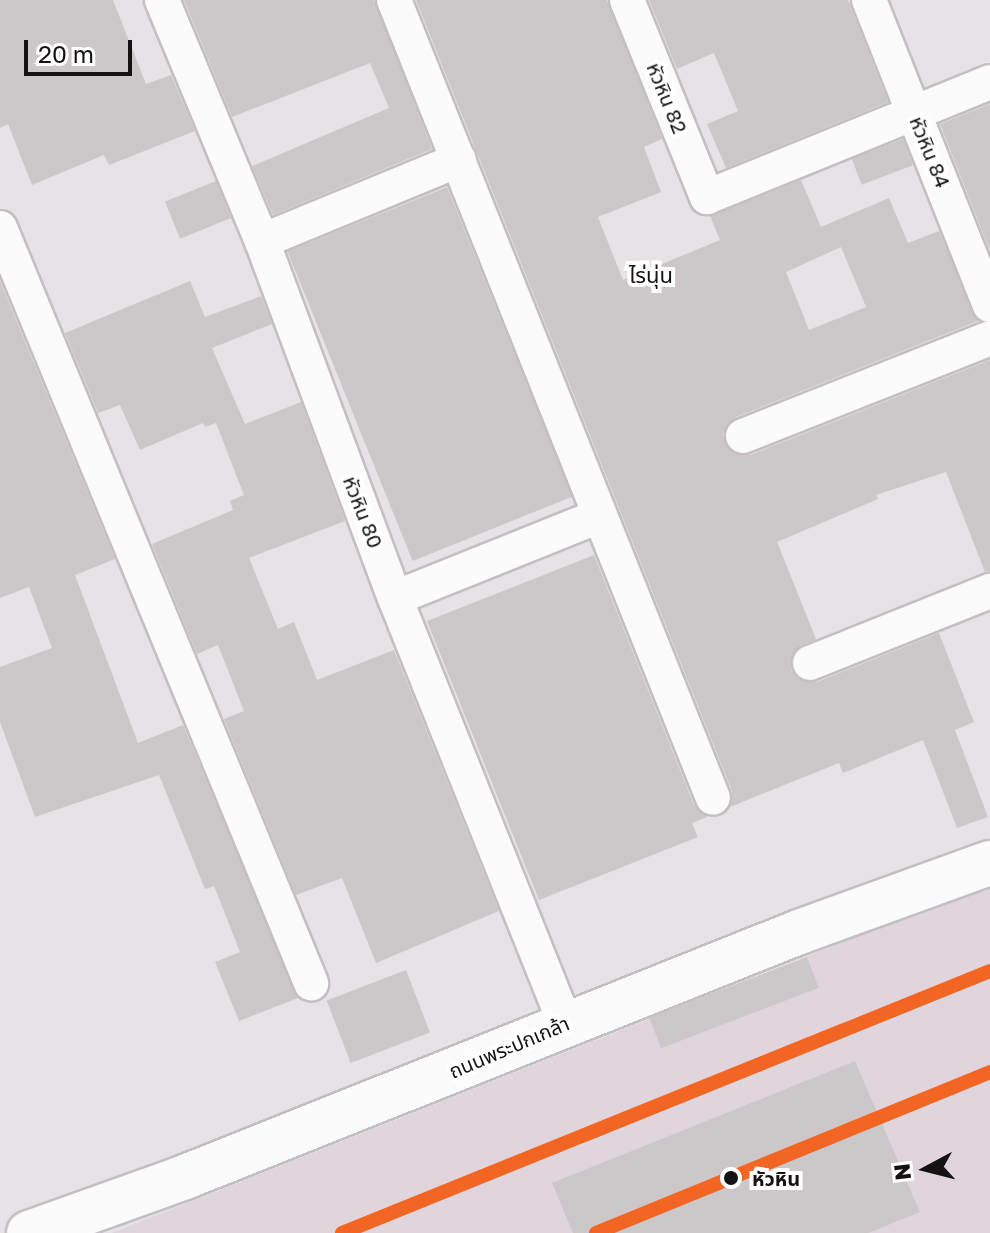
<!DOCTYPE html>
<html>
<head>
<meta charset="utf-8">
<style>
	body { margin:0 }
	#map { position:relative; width:990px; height:1233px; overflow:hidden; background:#e7e2e5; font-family:"Golos Text","Noto Sans Thai",sans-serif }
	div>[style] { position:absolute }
	.built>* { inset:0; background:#e0d5dc }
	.building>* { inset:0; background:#ccc8ca; transform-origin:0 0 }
	.roads { filter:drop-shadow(2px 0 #c3bfc2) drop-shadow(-2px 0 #c3bfc2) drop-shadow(0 2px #c3bfc2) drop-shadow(0 -2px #c3bfc2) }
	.street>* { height:34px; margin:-17px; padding:0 17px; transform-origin:17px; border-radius:17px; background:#fbfbfb }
	.secondary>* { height:44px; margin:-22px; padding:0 22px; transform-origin:22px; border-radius:22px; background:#fbfbfb }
	.rail-1>* { height:14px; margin:-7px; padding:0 7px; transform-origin:7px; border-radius:7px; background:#f26522 }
	.dots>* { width:22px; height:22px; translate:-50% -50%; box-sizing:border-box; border:4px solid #fff; border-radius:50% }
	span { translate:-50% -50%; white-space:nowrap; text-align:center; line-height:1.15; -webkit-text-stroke:8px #fff; paint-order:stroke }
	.street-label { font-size:20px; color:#161214 }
	.stop-label { font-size:20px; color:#161214; font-weight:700 }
	.left { translate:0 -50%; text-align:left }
	.neighbourhood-label { font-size:22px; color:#161214 }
	.north { position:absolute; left:886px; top:1129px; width:80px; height:80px; -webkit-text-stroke:6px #fff; paint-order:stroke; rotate:263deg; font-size:22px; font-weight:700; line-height:32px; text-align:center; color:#161214 }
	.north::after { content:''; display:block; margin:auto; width:28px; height:36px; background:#161214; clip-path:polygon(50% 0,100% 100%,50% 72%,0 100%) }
	.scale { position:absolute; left:24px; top:40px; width:108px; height:36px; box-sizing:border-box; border:4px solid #161214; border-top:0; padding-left:10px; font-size:24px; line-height:28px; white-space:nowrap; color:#161214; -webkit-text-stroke:6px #fff; paint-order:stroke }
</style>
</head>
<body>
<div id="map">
	<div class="built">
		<i style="clip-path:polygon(990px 886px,990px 1233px,112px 1233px,843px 942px)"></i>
	</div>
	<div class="building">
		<i style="clip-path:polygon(0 0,113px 0,146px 84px,171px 75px,195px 131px,109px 165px,104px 155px,32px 185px,8px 124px,0 128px)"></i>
		<i style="clip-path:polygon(184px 0,374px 0,432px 149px,273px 215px,252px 166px,389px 108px,370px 63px,232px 117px)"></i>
		<i style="clip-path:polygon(evenodd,416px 0,607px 0,662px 139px,644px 147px,661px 192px,598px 217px,623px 280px,720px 240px,710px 216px,801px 180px,821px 227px,889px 198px,908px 243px,939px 231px,978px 321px,736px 417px,723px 434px,731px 452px,750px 455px,990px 360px,990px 571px,985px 572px,946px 472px,876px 495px,878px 499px,777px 542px,816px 639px,794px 651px,791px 670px,798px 679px,817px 682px,939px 633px,974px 722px,955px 730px,988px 817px,957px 828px,923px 740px,843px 773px,839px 763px,730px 807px,732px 791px,416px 0,841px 247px,866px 307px,809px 330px,786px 272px,841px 247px)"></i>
		<i style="clip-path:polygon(649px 0,848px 0,888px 102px,726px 168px,707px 124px,738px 111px,714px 53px,677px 69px)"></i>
		<i style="clip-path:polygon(990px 104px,990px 251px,940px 124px)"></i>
		<i style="left:903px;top:139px;width:28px;height:55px;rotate:69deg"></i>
		<i style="left:216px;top:181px;width:40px;height:55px;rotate:68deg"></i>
		<i style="left:447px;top:187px;width:334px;height:172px;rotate:68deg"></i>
		<i style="clip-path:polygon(0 281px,115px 559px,75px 575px,138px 743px,183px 725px,298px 998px,239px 1021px,215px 962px,240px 952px,214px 886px,205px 889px,159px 775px,35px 817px,0 722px,0 667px,52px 648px,29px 587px,0 598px)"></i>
		<i style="clip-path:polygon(190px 281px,205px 317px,261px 296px,272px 324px,212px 348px,245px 424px,301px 402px,345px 521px,249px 558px,278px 629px,294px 622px,317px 680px,394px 650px,499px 911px,376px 963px,342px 878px,296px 895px,224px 719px,244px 711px,218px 645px,197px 654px,152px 544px,233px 510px,230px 501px,244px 495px,216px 423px,205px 427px,203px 423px,140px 450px,120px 405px,98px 413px,65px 333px)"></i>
		<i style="clip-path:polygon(594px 555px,694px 805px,707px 817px,692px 823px,698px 837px,539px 900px,427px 621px)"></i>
		<i style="left:807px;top:957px;width:33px;height:169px;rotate:69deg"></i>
		<i style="left:406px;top:970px;width:67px;height:85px;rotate:69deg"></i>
		<i style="clip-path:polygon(855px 1061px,920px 1212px,868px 1233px,573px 1233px,552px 1183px)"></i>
	</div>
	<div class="roads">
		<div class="street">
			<i style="left:162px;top:0;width:261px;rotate:67.5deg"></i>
			<i style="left:262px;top:241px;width:381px;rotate:69.6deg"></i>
			<i style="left:395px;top:598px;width:458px;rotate:68.2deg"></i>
			<i style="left:394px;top:0;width:859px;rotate:68.21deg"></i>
			<i style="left:627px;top:0;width:213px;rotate:67.9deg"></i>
			<i style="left:707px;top:197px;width:305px;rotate:-22.1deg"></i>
			<i style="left:869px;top:0;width:328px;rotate:68.4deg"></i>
			<i style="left:0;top:228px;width:817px;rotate:67.61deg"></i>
			<i style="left:262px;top:241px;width:213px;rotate:-22.4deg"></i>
			<i style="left:743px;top:436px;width:266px;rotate:-21.6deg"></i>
			<i style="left:395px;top:598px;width:218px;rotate:-21.9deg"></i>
			<i style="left:810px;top:663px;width:194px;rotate:-21.8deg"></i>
		</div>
		<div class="secondary">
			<i style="left:29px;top:1233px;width:166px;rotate:-19.7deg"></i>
			<i style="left:185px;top:1177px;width:661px;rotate:-21.75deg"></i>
			<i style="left:799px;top:932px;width:203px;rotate:-19.9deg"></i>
		</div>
	</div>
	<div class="rail-1">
		<i style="left:342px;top:1233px;width:699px;rotate:-22.01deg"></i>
		<i style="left:596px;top:1233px;width:426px;rotate:-22.2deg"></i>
	</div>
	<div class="dots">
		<i style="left:731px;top:1178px;background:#161214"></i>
	</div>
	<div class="street-label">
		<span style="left:667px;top:98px;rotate:68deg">หัวหิน 82</span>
		<span style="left:930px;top:152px;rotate:68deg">หัวหิน 84</span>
		<span style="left:363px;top:512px;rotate:69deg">หัวหิน 80</span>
		<span style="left:509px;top:1047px;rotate:-23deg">ถนนพระปกเกล้า</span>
	</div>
	<div class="stop-label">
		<span class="left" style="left:752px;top:1178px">หัวหิน</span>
	</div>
	<div class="neighbourhood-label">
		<span style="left:651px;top:275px">ไร่นุ่น</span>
	</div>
	<div class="north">N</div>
	<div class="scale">20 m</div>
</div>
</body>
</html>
